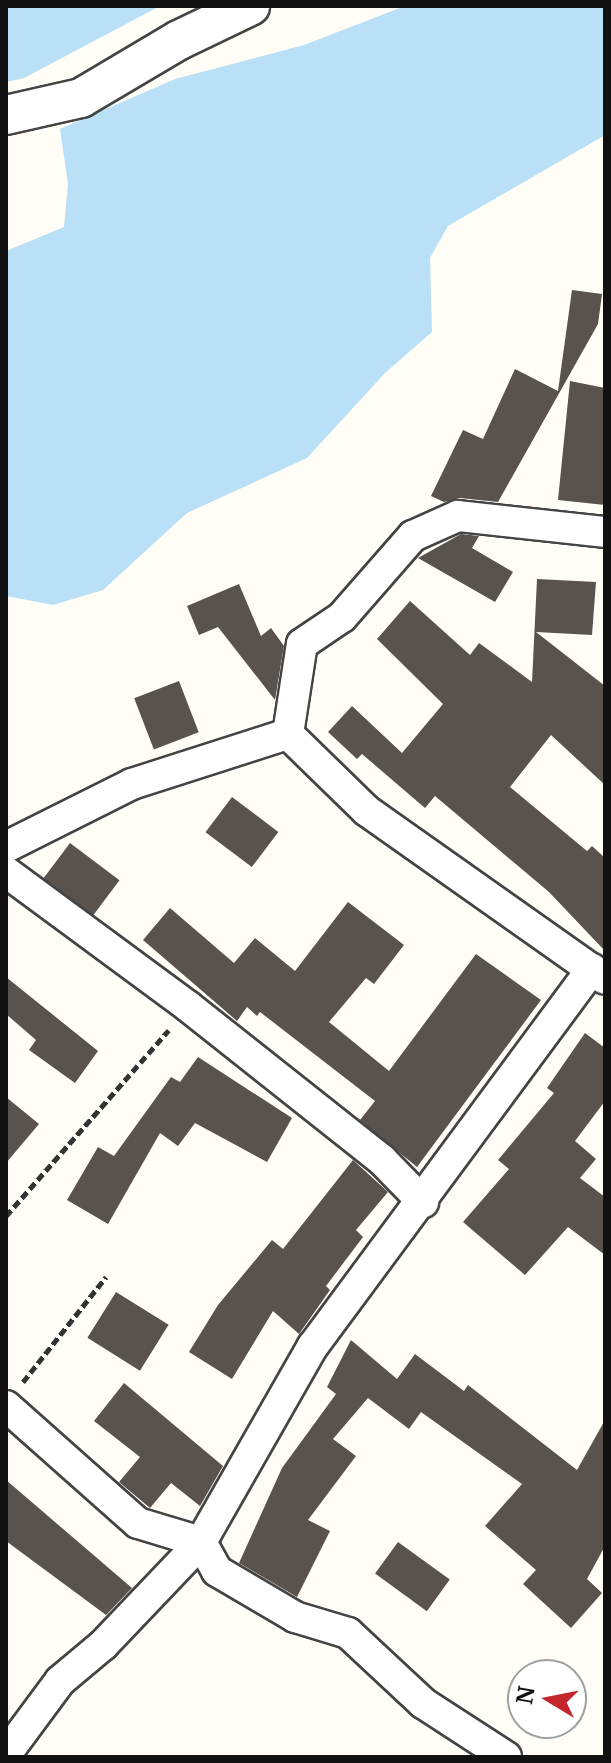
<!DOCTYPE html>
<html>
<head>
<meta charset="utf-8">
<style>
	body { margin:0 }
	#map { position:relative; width:611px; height:1763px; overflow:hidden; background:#fffdf5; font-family:Merriweather,serif }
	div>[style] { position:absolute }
	.water>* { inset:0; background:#b9e0f7 }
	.building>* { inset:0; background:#5a524d; transform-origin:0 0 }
	.path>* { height:5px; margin-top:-2.5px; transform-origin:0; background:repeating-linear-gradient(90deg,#333 0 8px,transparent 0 12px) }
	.roads { filter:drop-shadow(2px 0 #444) drop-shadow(-2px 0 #444) drop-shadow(0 2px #444) drop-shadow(0 -2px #444) }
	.minor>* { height:30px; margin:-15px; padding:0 15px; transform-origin:15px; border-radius:15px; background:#fff }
	.tertiary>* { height:38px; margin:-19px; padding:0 19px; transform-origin:19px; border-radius:19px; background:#fff }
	span { translate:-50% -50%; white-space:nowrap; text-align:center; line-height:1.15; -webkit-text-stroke:8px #fff; paint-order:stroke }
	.frame { position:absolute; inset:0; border:8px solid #111; pointer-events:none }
	.north { position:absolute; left:507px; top:1659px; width:80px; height:80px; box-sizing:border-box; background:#fff; border:2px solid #a0a0a0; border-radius:50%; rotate:280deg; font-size:22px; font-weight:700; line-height:32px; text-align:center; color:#111 }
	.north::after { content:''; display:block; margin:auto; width:28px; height:36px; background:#c4262e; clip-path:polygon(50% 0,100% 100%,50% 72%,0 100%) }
</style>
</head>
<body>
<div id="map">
	<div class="water">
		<i style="clip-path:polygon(6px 6px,160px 6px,24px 78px,6px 82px)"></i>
		<i style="clip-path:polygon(405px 6px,605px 6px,605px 135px,448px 226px,430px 258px,432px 332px,385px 373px,307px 458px,187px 513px,103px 590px,53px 605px,6px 596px,6px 251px,64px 227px,68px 184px,60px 129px,175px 79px,304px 45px)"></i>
	</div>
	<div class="building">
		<i style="clip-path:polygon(572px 290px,602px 294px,598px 324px,498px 502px,460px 498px,444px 502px,431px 496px,463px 430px,483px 439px,515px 369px,558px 391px)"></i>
		<i style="clip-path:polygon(570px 381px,605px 388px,605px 505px,558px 500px)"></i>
		<i style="clip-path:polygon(461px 534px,479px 536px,472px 548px,513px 572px,495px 602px,418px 558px)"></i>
		<i style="clip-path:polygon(537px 579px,596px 582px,592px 635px,536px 632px,605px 686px,605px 785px,551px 735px,510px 787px,587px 851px,592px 846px,605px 858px,605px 951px,549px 892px,435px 796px,425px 808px,362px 754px,357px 759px,328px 732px,352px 706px,402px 753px,443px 704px,377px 639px,410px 601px,470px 655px,479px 643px,532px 682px)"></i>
		<i style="clip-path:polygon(239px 584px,261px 636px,271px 628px,284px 646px,275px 700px,218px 627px,199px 635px,187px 606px)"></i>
		<i style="left:179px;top:681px;width:55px;height:48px;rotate:69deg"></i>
		<i style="left:232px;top:797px;width:58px;height:44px;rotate:37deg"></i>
		<i style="left:70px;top:843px;width:62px;height:44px;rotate:37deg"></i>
		<i style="clip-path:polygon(348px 902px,404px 945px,374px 984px,366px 978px,329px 1022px,389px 1071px,476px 954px,541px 1000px,417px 1167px,360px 1120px,375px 1101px,260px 1012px,257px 1016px,247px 1007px,237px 1021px,143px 940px,170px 908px,234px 963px,255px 938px,295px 971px)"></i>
		<i style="clip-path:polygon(6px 977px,98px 1051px,75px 1083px,29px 1050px,36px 1040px,6px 1014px)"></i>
		<i style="clip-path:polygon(585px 1033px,605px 1048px,605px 1101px,575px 1141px,596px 1159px,580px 1178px,605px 1197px,605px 1255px,568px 1227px,525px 1275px,463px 1222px,509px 1169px,498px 1160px,554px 1093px,547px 1088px)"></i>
		<i style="clip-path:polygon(198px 1057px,292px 1118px,267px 1162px,195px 1123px,178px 1146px,160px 1133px,108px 1224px,67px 1200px,98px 1147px,114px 1156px,171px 1077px,180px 1082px)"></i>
		<i style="clip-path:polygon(6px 1097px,39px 1124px,6px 1163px)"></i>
		<i style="clip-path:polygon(353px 1160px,388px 1192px,356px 1230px,363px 1237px,326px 1286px,330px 1290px,299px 1334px,273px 1311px,232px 1379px,189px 1352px,218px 1305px,272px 1240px,283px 1249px)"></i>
		<i style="left:116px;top:1292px;width:62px;height:54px;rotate:32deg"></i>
		<i style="clip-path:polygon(351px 1340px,397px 1379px,415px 1354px,464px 1391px,468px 1385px,577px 1470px,605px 1420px,605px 1546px,587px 1579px,602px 1593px,571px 1628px,523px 1584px,536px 1570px,485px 1526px,522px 1484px,421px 1412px,409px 1429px,368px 1398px,333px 1439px,356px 1456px,308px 1520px,330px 1531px,297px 1597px,239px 1563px,282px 1468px,336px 1394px,327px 1387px)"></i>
		<i style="clip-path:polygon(124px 1383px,223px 1466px,200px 1506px,171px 1483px,150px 1508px,119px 1482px,140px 1457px,94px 1421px)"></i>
		<i style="clip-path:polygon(6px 1480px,132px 1588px,106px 1615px,6px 1541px)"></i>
		<i style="left:398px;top:1542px;width:64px;height:39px;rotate:36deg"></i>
	</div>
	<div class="path">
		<i style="left:6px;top:1216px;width:247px;rotate:-48.8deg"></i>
		<i style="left:23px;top:1382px;width:134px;rotate:-51.7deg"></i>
	</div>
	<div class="roads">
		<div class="minor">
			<i style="left:288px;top:734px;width:91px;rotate:-81.2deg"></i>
			<i style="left:302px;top:644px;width:48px;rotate:-34deg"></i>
			<i style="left:342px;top:617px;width:108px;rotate:-48.8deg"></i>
			<i style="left:413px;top:536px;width:49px;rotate:-24deg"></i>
			<i style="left:458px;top:516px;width:148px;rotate:6.2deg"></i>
			<i style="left:288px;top:734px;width:110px;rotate:44.3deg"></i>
			<i style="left:367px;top:811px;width:291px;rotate:35.2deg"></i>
			<i style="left:6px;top:847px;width:141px;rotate:-26.6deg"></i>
			<i style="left:132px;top:784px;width:164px;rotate:-17.8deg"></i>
			<i style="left:6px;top:872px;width:227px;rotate:36.4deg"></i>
			<i style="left:189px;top:1007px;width:246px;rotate:38.4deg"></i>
			<i style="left:382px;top:1160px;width:59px;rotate:45.7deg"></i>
			<i style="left:6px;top:1406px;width:176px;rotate:41.6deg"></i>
			<i style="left:138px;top:1523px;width:66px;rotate:16.8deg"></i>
			<i style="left:201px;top:1542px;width:33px;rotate:61deg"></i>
			<i style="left:217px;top:1571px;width:91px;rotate:30.5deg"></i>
			<i style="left:295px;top:1617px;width:55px;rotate:16.8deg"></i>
			<i style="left:348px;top:1633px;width:103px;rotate:43deg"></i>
			<i style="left:423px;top:1703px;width:99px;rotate:33deg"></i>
			<i style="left:6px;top:1754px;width:91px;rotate:-53.5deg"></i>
			<i style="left:60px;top:1681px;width:56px;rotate:-39.9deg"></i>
			<i style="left:103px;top:1645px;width:142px;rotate:-46.4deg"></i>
			<i style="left:201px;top:1542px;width:226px;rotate:-60.3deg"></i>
			<i style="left:313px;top:1346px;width:469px;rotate:-53.5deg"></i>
		</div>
		<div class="tertiary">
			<i style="left:6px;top:115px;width:77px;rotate:-12.8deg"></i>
			<i style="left:81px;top:98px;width:114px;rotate:-30.6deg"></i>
			<i style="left:179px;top:40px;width:79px;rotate:-25.6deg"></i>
		</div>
	</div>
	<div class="frame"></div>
	<div class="north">N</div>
</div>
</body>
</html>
